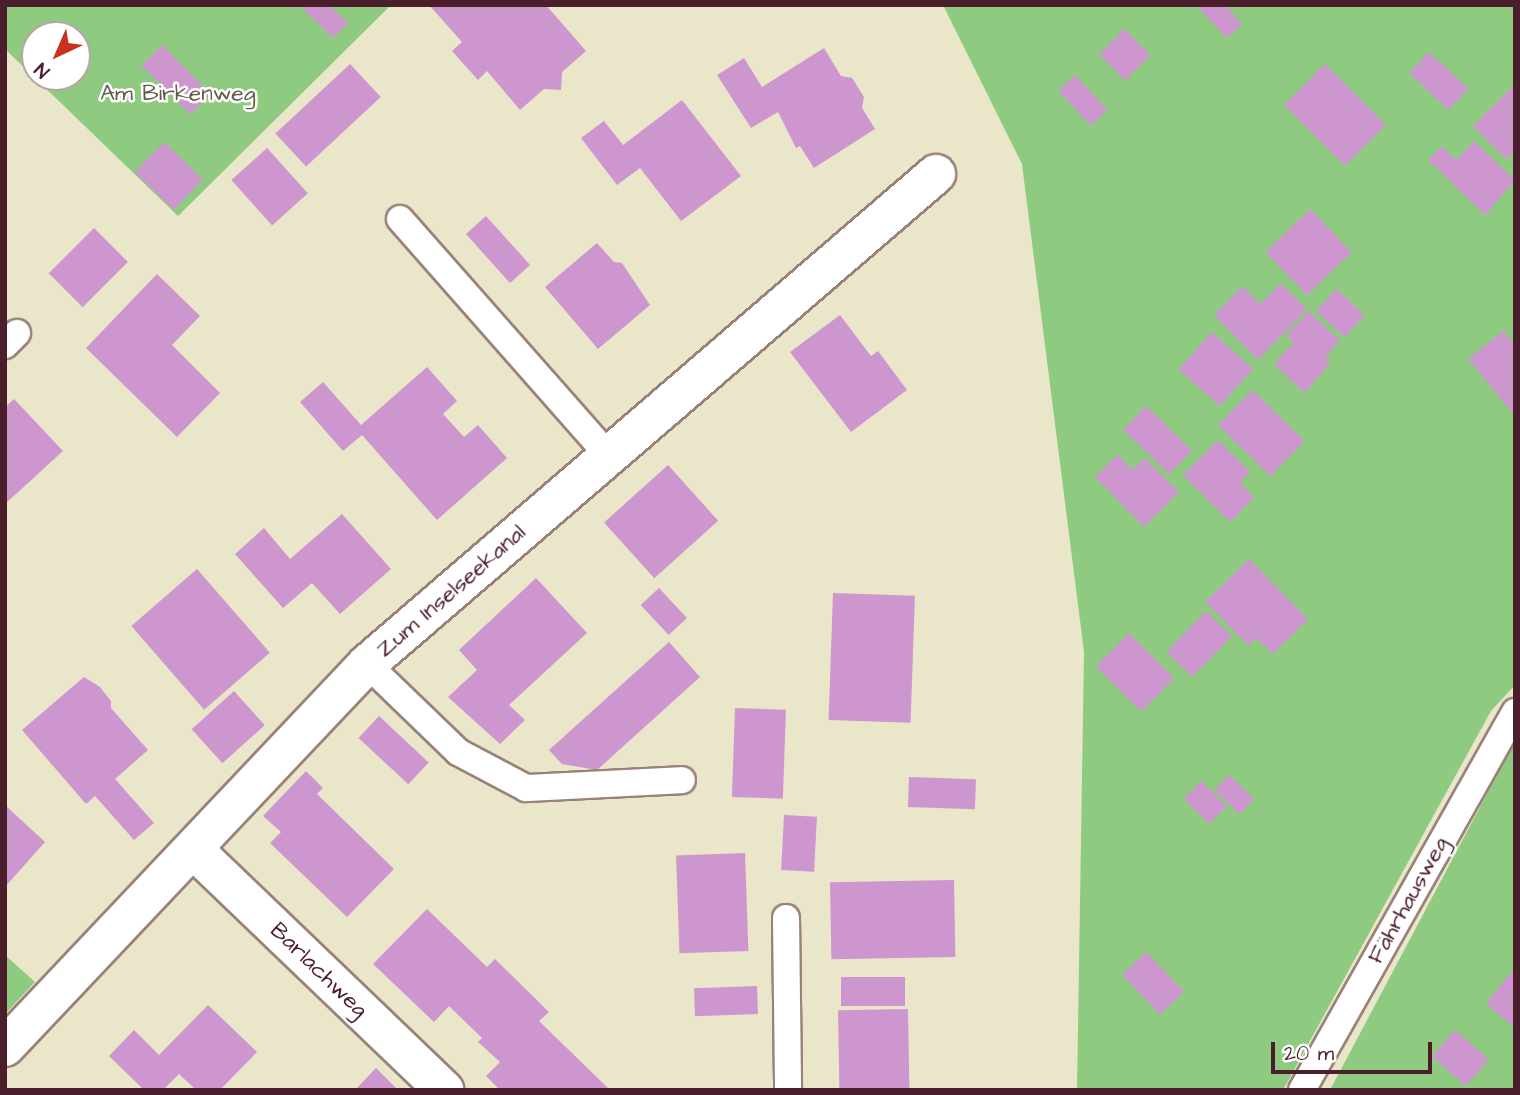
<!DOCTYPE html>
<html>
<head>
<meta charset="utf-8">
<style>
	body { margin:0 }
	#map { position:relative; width:1520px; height:1095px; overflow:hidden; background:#eae6c9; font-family:"Architects Daughter",sans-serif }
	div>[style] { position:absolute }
	.green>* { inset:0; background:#8ecb80 }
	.building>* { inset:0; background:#ce96cf; transform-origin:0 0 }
	.roads { filter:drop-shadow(2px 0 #9a827a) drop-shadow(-2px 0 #9a827a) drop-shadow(0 2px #9a827a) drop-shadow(0 -2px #9a827a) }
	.lane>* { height:26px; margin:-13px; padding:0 13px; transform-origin:13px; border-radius:13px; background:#fff }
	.street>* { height:38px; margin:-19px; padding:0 19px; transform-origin:19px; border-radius:19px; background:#fff }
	span { translate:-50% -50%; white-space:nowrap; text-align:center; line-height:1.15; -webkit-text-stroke:5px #fff; paint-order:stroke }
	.park-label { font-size:23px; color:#625b49 }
	.street-label { font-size:23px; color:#4a1f2b }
	.frame { position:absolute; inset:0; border:7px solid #4a1f2b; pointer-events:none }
	.north { position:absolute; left:21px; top:21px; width:70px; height:70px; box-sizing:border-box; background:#fff; border:2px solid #b7a5aa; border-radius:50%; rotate:224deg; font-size:19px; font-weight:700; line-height:28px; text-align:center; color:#4a1f2b }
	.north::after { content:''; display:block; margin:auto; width:24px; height:32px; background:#c8321e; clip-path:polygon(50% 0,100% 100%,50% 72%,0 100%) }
	.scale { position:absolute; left:1271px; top:1042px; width:161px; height:32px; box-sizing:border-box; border:4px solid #4a1f2b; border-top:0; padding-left:9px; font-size:21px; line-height:24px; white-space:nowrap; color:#4a1f2b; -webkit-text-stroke:5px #fff; paint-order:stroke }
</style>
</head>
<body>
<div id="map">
	<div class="green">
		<i style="clip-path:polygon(evenodd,5px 5px,391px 5px,178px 216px,5px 49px,5px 5px,35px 35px,77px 35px,77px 77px,35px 77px,35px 35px)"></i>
		<i style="clip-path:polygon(943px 5px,1515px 5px,1515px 685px,1491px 711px,1283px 1090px,1077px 1090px,1084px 652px,1022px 164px)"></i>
		<i style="clip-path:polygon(1515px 741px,1515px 1088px,1330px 1090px)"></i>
		<i style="clip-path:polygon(5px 955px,35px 982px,5px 1014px)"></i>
	</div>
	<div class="building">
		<i style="clip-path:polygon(299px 5px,329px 5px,348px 23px,333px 38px)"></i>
		<i style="clip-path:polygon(429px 5px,546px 5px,586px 51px,562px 72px,561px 90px,544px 89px,520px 110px,487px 71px,478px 80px,452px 51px,462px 42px)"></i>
		<i style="clip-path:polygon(1196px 5px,1225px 5px,1242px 24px,1227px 38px)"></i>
		<i style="left:1124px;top:29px;width:37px;height:36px;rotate:44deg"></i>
		<i style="left:162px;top:45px;width:69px;height:29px;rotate:45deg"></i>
		<i style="clip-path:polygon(824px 48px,841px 76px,852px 78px,864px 97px,862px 108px,875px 129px,814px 168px,800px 146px,796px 148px,778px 112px,751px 128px,717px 75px,744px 58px,762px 87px)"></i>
		<i style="left:1429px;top:52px;width:54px;height:29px;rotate:43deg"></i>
		<i style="left:350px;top:64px;width:45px;height:102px;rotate:47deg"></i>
		<i style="left:1325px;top:64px;width:86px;height:58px;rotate:45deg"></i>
		<i style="left:1075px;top:75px;width:48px;height:23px;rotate:47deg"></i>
		<i style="clip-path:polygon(1515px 84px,1515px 151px,1506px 159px,1473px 126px)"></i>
		<i style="clip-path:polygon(682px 100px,741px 176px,681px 221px,640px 168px,617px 185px,581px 138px,604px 121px,623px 145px)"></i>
		<i style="clip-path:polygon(1474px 141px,1515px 180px,1485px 215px,1428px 160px,1442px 146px,1456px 160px)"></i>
		<i style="left:164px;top:142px;width:54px;height:42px;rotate:44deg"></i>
		<i style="left:267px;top:148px;width:61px;height:48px;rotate:48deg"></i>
		<i style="left:1310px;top:209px;width:60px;height:62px;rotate:46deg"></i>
		<i style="left:486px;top:216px;width:66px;height:27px;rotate:48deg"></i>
		<i style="left:94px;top:228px;width:48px;height:64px;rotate:45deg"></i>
		<i style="clip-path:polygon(597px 243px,614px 262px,622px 263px,650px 305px,598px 349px,545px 287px)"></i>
		<i style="clip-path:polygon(157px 274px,200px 316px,172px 345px,220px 393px,177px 437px,86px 348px)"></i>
		<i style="clip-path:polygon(1281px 283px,1307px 309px,1258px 360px,1214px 315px,1242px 286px,1260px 304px)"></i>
		<i style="left:1336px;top:289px;width:39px;height:30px;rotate:42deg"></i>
		<i style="clip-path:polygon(1309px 311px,1340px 341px,1325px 357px,1331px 363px,1304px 393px,1274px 364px,1294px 342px,1286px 335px)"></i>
		<i style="clip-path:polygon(840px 315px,871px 356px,878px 351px,907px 390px,851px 432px,790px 352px)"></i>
		<i style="clip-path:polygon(1503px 331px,1515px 345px,1515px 416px,1468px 359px)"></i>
		<i style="left:1212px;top:332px;width:55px;height:50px;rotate:42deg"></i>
		<i style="clip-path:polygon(427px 367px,457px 401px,443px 414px,464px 437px,478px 425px,507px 458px,437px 520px,362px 435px,343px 451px,300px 402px,323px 382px,361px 425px)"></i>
		<i style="left:1252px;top:390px;width:73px;height:49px;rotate:44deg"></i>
		<i style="clip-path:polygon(14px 399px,63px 451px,5px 504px,5px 407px)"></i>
		<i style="left:1146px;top:406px;width:64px;height:33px;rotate:44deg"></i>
		<i style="clip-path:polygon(1218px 440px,1250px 472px,1240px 483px,1254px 498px,1230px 522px,1183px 475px)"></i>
		<i style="clip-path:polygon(1118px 454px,1133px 470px,1145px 458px,1179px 492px,1144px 527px,1095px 477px)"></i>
		<i style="left:668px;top:465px;width:75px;height:86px;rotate:48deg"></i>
		<i style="clip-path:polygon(342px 514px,391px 569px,340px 614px,312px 583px,283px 608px,235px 554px,264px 528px,290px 559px)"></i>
		<i style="clip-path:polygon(1249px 559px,1308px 619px,1273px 654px,1256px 638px,1249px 646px,1205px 602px)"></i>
		<i style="left:197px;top:569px;width:111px;height:87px;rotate:49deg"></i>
		<i style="clip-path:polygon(536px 578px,587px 633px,509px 705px,525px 720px,500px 744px,448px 697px,477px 670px,459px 650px)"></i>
		<i style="left:659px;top:588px;width:41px;height:25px;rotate:47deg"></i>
		<i style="left:833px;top:593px;width:82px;height:127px;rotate:2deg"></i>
		<i style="left:1206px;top:611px;width:36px;height:57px;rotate:44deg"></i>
		<i style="left:1129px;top:633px;width:64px;height:47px;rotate:45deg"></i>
		<i style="clip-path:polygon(669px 642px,700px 677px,597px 770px,562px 764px,549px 750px)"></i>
		<i style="clip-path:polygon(84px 677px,100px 687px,111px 701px,111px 708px,148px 750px,115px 779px,154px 823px,134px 840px,95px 796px,86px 804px,22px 730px)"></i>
		<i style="left:234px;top:691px;width:46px;height:57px;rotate:48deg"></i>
		<i style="left:735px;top:708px;width:51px;height:89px;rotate:2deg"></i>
		<i style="left:379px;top:716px;width:68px;height:30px;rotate:43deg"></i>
		<i style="clip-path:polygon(306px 771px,323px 788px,317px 794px,394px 869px,347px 917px,270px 843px,281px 832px,263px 816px)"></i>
		<i style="left:1229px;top:775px;width:35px;height:21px;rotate:44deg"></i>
		<i style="left:909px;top:777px;width:67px;height:30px;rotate:2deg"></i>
		<i style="left:1201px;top:781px;width:36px;height:25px;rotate:44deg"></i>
		<i style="clip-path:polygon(5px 805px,45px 842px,5px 887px)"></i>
		<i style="left:784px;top:815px;width:33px;height:55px;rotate:3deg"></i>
		<i style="left:745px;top:853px;width:98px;height:69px;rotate:88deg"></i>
		<i style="left:954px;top:880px;width:77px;height:124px;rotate:89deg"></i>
		<i style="clip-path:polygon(427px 909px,487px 967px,495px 959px,549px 1012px,539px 1021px,610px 1090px,500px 1090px,486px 1076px,500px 1062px,478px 1042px,482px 1038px,449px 1006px,434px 1022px,373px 964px)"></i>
		<i style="left:1146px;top:952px;width:55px;height:33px;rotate:46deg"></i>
		<i style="clip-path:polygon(1511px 972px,1515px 975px,1515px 1028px,1486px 1004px)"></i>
		<i style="left:841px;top:977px;width:64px;height:29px"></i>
		<i style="left:757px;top:986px;width:28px;height:63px;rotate:88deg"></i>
		<i style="clip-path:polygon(208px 1005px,257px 1052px,220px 1090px,196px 1090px,179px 1074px,163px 1090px,144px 1090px,109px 1056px,134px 1030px,159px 1055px)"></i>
		<i style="left:908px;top:1009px;width:81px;height:70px;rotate:89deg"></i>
		<i style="left:1455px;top:1030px;width:45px;height:35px;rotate:41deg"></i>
		<i style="clip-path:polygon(376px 1068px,398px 1090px,355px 1090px)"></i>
	</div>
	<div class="roads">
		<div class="lane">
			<i style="left:400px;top:219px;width:315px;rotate:48.6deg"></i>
			<i style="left:5px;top:345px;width:17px;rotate:-45deg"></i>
			<i style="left:367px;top:664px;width:127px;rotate:44deg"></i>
			<i style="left:458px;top:752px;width:77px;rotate:27.9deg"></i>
			<i style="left:526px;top:788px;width:156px;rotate:-2.9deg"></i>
			<i style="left:786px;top:918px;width:172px;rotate:89.3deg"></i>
			<i style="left:1302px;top:1090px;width:434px;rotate:-60.6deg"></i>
		</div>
		<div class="street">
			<i style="left:194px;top:850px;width:347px;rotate:43.8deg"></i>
			<i style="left:5px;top:1047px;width:527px;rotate:-46.61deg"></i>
			<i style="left:367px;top:664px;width:751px;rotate:-40.73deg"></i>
		</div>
	</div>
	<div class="park-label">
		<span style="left:178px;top:93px">Am Birkenweg</span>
	</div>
	<div class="street-label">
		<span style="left:451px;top:591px;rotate:-41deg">Zum Inselseekanal</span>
		<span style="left:1408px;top:900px;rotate:-61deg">Fährhausweg</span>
		<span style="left:319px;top:970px;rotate:44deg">Barlachweg</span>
	</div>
	<div class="frame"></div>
	<div class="north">N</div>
	<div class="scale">20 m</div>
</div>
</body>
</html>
